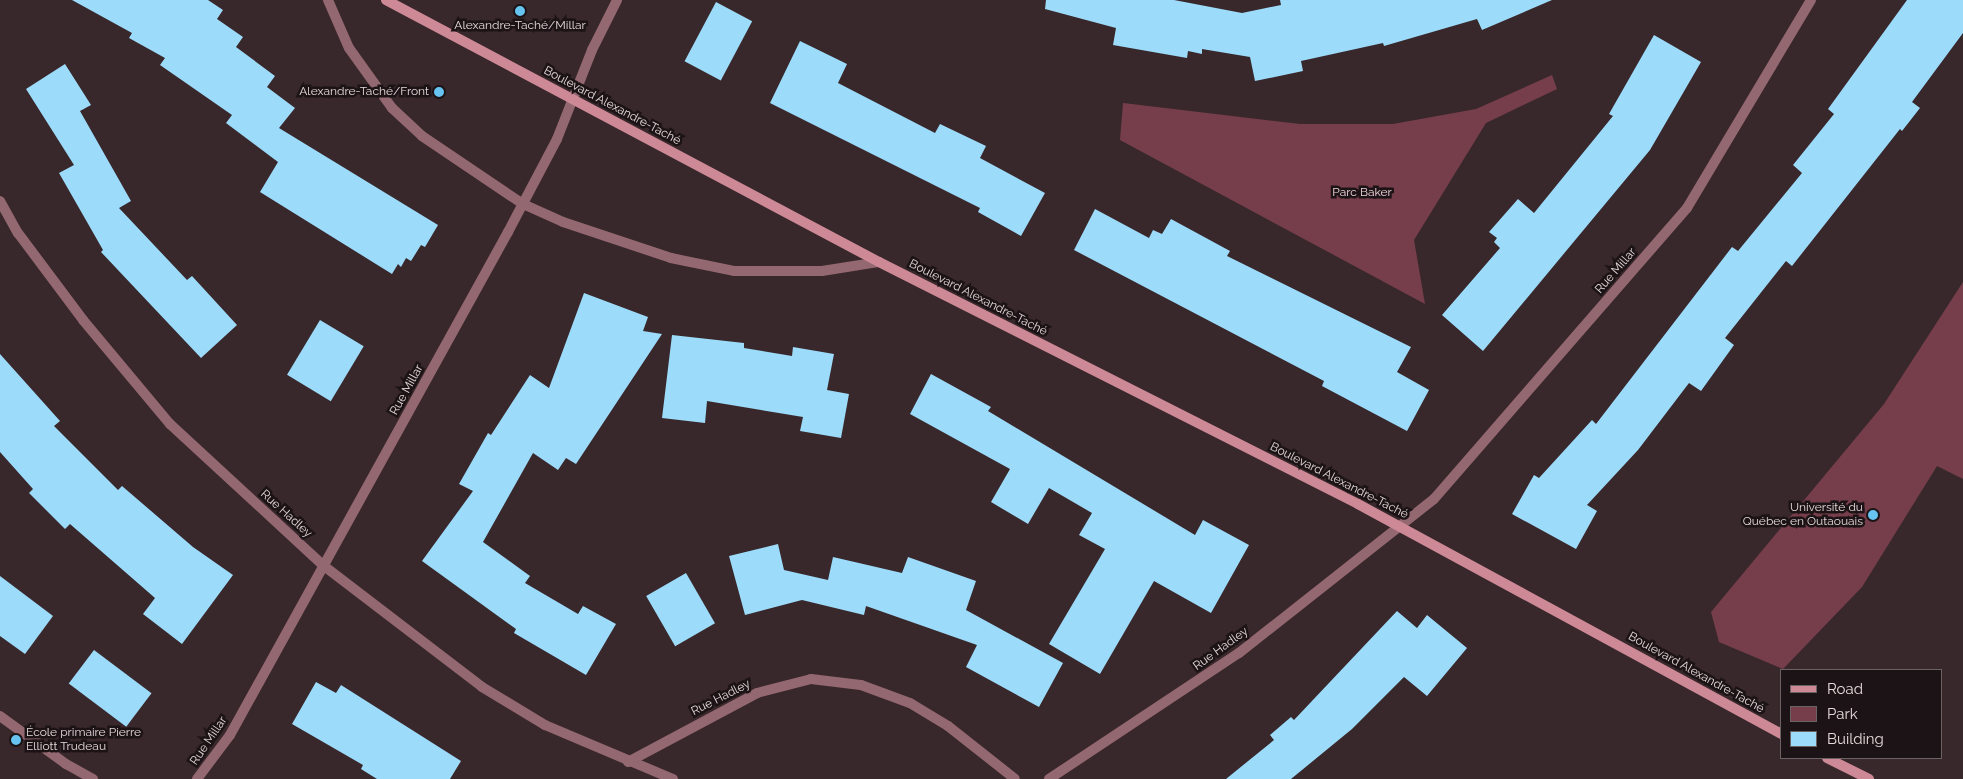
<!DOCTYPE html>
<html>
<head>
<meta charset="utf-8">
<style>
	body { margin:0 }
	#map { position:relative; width:1963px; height:779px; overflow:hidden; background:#39282b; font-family:Raleway,sans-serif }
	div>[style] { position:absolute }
	.green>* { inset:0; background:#763e4b }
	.building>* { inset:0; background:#9ddbfa; transform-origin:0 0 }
	.minor>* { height:10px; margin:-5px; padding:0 5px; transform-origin:5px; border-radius:5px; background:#946871 }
	.secondary>* { height:10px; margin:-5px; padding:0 5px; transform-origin:5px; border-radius:5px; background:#ce8997 }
	.dots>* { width:14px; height:14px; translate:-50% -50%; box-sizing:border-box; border:2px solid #1b1315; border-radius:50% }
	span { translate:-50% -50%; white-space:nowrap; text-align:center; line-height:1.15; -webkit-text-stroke:5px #1b1315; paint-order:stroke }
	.poi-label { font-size:12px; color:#e4d8da }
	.right { translate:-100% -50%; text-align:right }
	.left { translate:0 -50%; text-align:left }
	.street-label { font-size:12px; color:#e4d8da }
	.park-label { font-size:12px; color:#f3d7dc }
	.legend { position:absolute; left:1780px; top:669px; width:162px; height:90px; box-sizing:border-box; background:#1b1315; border:1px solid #6b6264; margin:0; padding:6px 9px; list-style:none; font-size:15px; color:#e4d8da }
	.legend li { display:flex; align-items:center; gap:10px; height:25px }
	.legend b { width:25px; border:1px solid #6b6264 }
</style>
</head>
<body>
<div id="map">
	<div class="green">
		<i style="clip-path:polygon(1552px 75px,1557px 89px,1486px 123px,1414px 240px,1425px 304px,1120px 140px,1123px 103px,1300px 124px,1393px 124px,1476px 109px)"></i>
		<i style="clip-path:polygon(1963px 282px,1963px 479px,1937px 466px,1862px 587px,1783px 669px,1719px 642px,1711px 612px,1884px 404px)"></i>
	</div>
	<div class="building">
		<i style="clip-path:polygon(72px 0,208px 0,223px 10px,217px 19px,243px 37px,236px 47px,275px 76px,267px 87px,295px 108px,279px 128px,438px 225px,425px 247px,421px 245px,411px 261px,406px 258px,401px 267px,398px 264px,392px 274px,260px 192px,278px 162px,226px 123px,232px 115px,160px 65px,165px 58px,129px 38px,132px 33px)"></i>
		<i style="clip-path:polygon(1046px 0,1174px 0,1242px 13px,1281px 5px,1280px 0,1552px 0,1482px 30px,1477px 19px,1384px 46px,1383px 43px,1301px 61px,1303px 71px,1255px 81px,1250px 57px,1202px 49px,1202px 54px,1188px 51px,1187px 58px,1113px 45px,1116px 28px,1045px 9px)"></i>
		<i style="clip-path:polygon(1907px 0,1963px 0,1963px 33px,1912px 102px,1920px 108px,1902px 131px,1900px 129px,1792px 266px,1786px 261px,1725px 338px,1734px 345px,1701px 391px,1689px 383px,1638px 450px,1587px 505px,1597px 511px,1576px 549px,1512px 514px,1534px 475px,1539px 478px,1592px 420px,1596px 424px,1732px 247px,1738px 251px,1802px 173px,1793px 165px,1834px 114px,1828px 109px)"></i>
		<i style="left:716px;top:2px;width:41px;height:67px;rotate:28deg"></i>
		<i style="clip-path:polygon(1654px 35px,1701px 62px,1650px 150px,1483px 351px,1442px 315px,1500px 248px,1494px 242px,1497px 238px,1489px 232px,1518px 199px,1534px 213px,1613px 116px,1609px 114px)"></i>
		<i style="clip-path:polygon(800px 41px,847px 64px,838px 83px,935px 133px,940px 124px,986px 146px,980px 158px,1045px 193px,1021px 236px,978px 212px,980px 208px,770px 103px)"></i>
		<i style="clip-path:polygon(65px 64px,91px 105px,80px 111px,131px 201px,119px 208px,187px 280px,192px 276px,237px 325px,201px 358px,101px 252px,103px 250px,59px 173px,74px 165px,26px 89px)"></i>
		<i style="clip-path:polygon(1095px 209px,1149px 238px,1153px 230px,1162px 234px,1171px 219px,1230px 251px,1227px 256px,1411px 347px,1397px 372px,1429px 390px,1407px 431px,1322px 386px,1324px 381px,1074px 250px)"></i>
		<i style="clip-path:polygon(584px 293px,648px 317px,643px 331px,662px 334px,576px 464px,566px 458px,558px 470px,533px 453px,483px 542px,530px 576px,525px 583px,578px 614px,583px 606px,616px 624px,586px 675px,514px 633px,516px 629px,422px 561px,473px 491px,459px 484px,488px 433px,491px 435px,530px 375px,549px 388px)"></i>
		<i style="left:320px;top:320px;width:51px;height:64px;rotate:31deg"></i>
		<i style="clip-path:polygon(672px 335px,744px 343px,744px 348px,792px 356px,793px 347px,834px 354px,827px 390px,849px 394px,841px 438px,800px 431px,803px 417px,707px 401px,705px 423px,662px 418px)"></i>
		<i style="clip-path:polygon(0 354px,60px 421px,54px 426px,118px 490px,122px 486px,193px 547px,233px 575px,182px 644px,143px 614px,155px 598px,70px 524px,65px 529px,29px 493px,33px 489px,0 452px)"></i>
		<i style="clip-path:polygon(931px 374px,991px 407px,988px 411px,1195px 535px,1203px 520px,1249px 545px,1211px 613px,1154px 581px,1100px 674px,1049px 644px,1105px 549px,1079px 535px,1092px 513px,1049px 488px,1028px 524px,991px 502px,1010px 469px,910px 414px)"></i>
		<i style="clip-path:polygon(778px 544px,784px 570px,828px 580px,833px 557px,902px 573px,908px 557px,976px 581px,966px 610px,1063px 663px,1039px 707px,966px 667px,977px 645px,866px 606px,864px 615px,802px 600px,745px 615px,729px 556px)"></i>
		<i style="left:686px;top:573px;width:58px;height:46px;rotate:60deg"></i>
		<i style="clip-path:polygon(0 576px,53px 616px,25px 654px,0 636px)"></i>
		<i style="clip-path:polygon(1397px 611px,1417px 628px,1427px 615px,1467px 648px,1427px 696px,1404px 677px,1352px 729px,1291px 779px,1226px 779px,1274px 740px,1270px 735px,1291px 717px,1294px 720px)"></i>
		<i style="left:94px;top:650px;width:72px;height:42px;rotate:37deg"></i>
		<i style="clip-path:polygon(316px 682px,336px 693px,341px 685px,461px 761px,450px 779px,377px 779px,361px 769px,363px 765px,292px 724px)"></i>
	</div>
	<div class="minor">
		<i style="left:328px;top:0;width:52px;rotate:66.4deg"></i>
		<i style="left:349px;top:48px;width:74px;rotate:54.4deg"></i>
		<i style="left:392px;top:108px;width:41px;rotate:43deg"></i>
		<i style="left:422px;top:136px;width:122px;rotate:34deg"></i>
		<i style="left:523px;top:204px;width:44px;rotate:24.2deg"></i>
		<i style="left:563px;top:222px;width:114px;rotate:18.4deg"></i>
		<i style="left:671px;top:258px;width:64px;rotate:11.7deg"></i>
		<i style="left:734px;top:271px;width:88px"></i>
		<i style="left:822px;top:271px;width:58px;rotate:-9deg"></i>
		<i style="left:0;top:201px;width:37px;rotate:61deg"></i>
		<i style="left:18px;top:233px;width:109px;rotate:53.2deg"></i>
		<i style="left:83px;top:320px;width:136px;rotate:50.1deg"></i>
		<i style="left:170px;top:424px;width:209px;rotate:42.7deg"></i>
		<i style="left:324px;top:566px;width:199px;rotate:37.4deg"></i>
		<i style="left:482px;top:687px;width:74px;rotate:31.1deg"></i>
		<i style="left:545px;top:725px;width:139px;rotate:22.9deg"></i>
		<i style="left:0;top:716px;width:82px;rotate:36deg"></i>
		<i style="left:66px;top:764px;width:31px;rotate:29deg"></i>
		<i style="left:628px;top:762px;width:146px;rotate:-28.1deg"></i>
		<i style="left:757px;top:693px;width:56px;rotate:-14.5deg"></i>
		<i style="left:811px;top:679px;width:50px;rotate:6.8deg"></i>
		<i style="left:861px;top:685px;width:52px;rotate:20.2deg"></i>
		<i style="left:910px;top:703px;width:44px;rotate:31.2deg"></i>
		<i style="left:948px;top:726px;width:85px;rotate:38.3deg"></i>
		<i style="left:197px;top:779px;width:55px;rotate:-53.1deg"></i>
		<i style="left:230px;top:735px;width:575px;rotate:-61.07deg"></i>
		<i style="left:508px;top:232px;width:105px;rotate:-62.2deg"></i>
		<i style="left:557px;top:139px;width:96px;rotate:-68.5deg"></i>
		<i style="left:592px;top:50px;width:56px;rotate:-63.4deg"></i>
		<i style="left:1049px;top:779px;width:228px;rotate:-33.6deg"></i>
		<i style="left:1239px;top:653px;width:248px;rotate:-38.3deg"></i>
		<i style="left:1434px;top:499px;width:386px;rotate:-49deg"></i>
		<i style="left:1687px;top:208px;width:242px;rotate:-59.2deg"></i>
	</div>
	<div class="secondary">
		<i style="left:386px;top:0;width:558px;rotate:27.99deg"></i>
		<i style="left:879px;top:262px;width:537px;rotate:26.8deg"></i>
		<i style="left:1358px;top:504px;width:482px;rotate:28.5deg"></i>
		<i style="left:1827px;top:758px;width:47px;rotate:26.6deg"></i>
	</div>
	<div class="dots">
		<i style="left:520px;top:11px;background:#67c4f0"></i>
		<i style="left:439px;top:92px;background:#67c4f0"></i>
		<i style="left:1873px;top:515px;background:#67c4f0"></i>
		<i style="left:16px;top:740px;background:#67c4f0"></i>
	</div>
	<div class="poi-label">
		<span style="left:520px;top:26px">Alexandre-Taché/Millar</span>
		<span class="right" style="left:429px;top:92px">Alexandre-Taché/Front</span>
		<span class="right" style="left:1863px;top:515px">Université du<br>Québec en Outaouais</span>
		<span class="left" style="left:26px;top:740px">École primaire Pierre<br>Elliott Trudeau</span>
	</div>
	<div class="street-label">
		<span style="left:612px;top:106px;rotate:28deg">Boulevard Alexandre-Taché</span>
		<span style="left:1616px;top:271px;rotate:-49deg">Rue Millar</span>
		<span style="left:978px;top:298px;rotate:27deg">Boulevard Alexandre-Taché</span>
		<span style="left:407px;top:390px;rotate:-61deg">Rue Millar</span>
		<span style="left:1339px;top:481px;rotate:27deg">Boulevard Alexandre-Taché</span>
		<span style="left:286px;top:514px;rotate:42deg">Rue Hadley</span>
		<span style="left:1221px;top:649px;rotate:-36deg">Rue Hadley</span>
		<span style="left:1696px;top:673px;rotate:29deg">Boulevard Alexandre-Taché</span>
		<span style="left:721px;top:698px;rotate:-27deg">Rue Hadley</span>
		<span style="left:209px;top:741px;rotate:-56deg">Rue Millar</span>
	</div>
	<div class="park-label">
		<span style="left:1362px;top:193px">Parc Baker</span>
	</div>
	<ul class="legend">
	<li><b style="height:6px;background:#ce8997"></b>Road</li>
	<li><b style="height:14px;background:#763e4b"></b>Park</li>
	<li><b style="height:14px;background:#9ddbfa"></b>Building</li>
	</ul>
</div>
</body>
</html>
